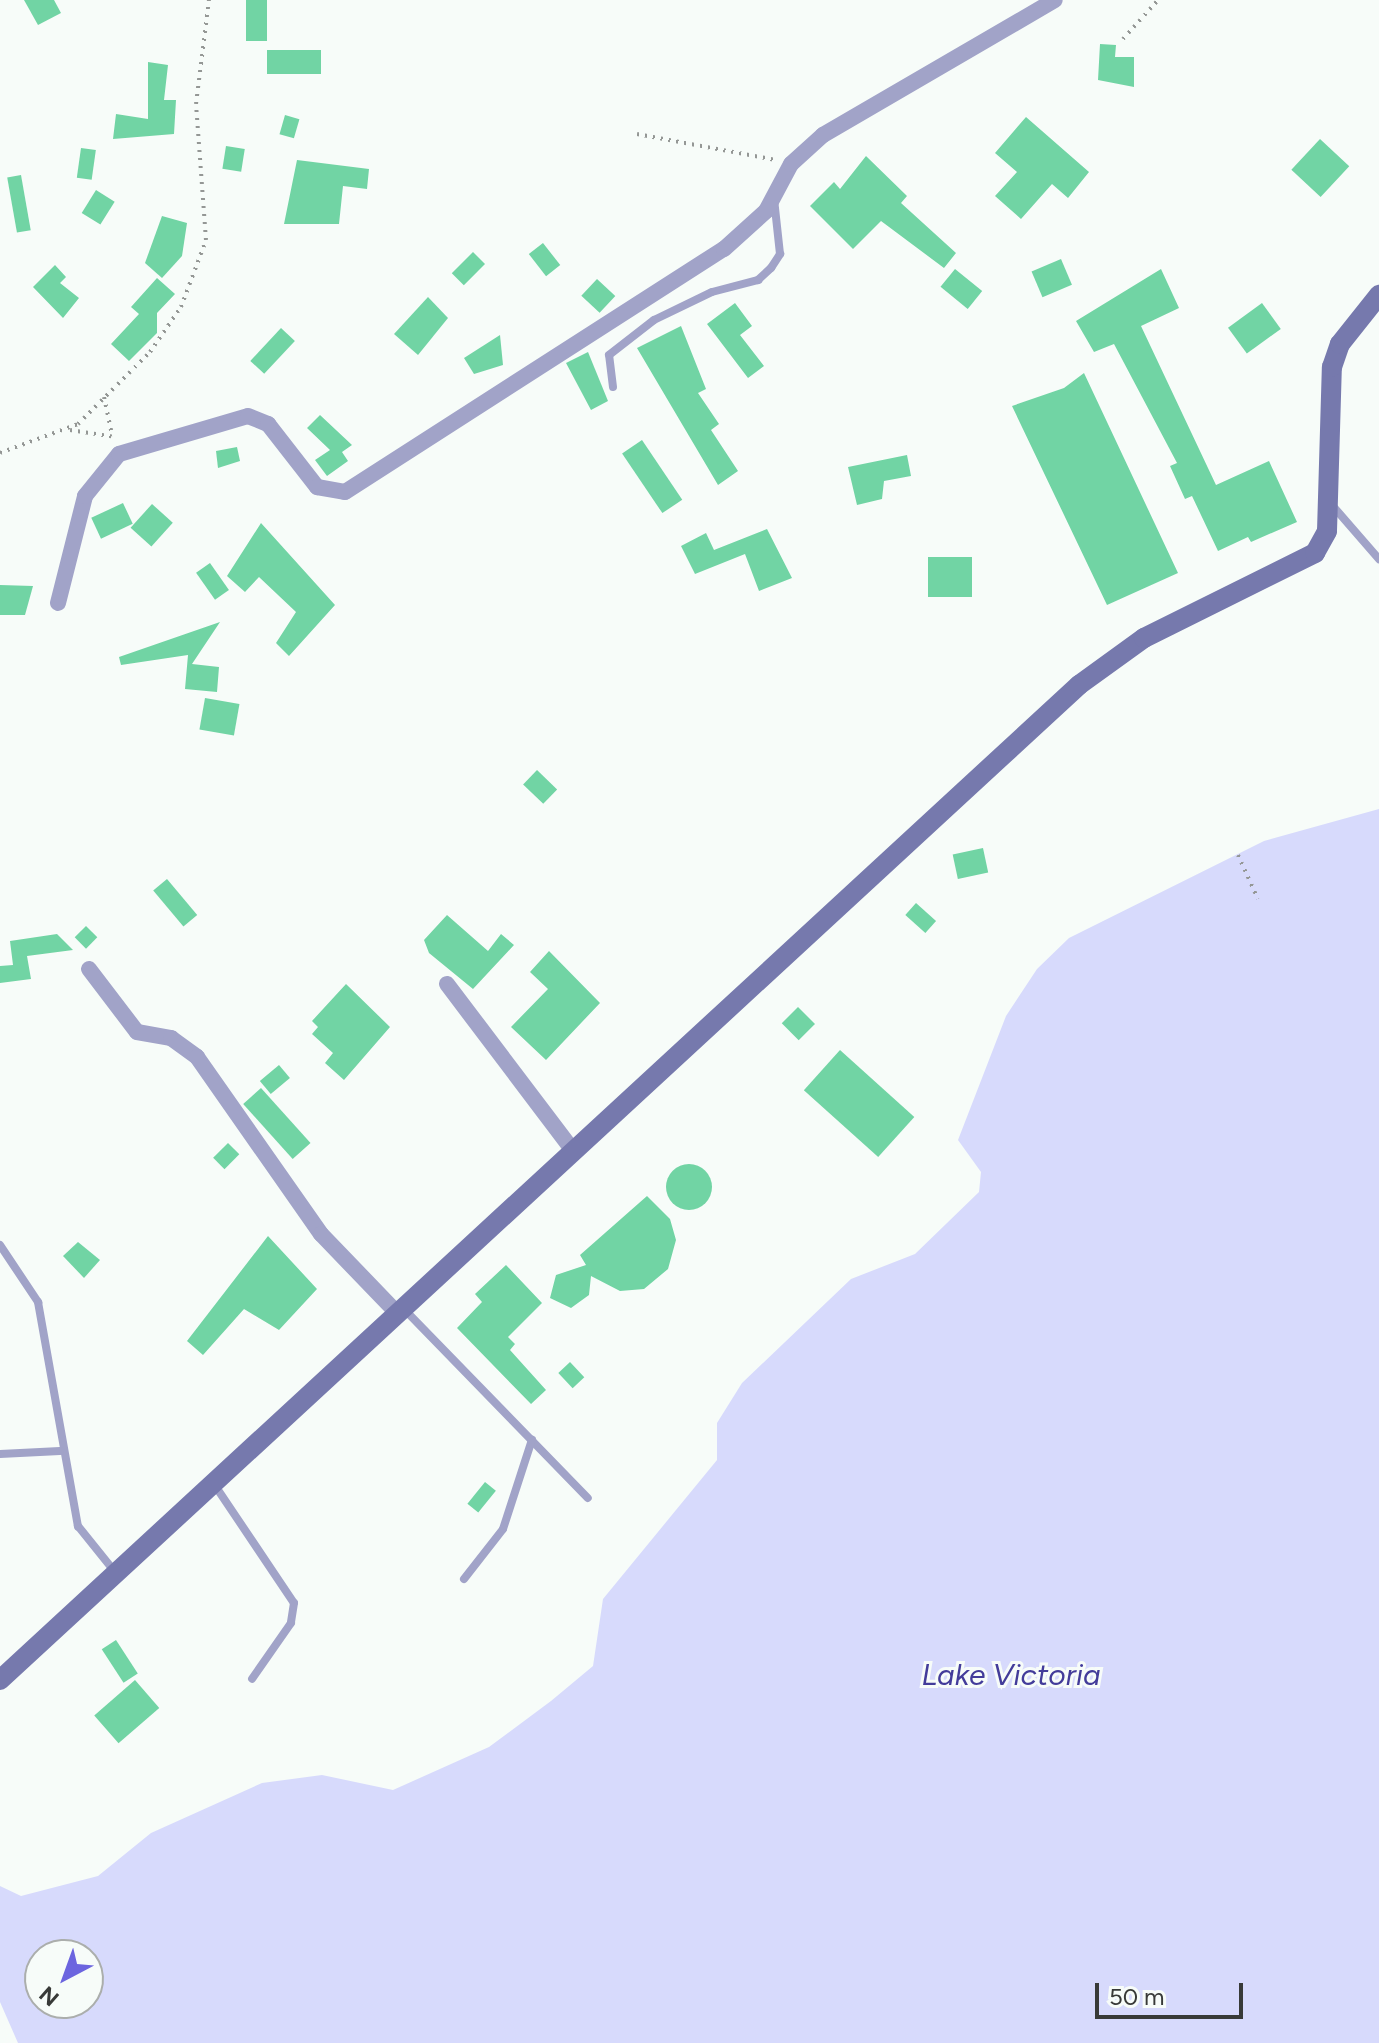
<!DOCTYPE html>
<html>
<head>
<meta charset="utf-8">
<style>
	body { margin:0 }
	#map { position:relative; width:1379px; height:2043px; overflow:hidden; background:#f7fcf9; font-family:Figtree,sans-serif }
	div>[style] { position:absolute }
	.water>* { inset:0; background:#d7dafc }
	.building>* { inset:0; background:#71d4a4; transform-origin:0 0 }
	.round { border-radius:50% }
	.path>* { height:4px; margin-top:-2px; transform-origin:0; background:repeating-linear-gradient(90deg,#949795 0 2px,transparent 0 8px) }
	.lane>* { height:8px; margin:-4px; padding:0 4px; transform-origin:4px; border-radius:4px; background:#a1a3c8 }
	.street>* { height:16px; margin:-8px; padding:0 8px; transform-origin:8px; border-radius:8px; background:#a1a3c8 }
	.secondary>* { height:20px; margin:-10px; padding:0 10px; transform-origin:10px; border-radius:10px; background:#7679ad }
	span { translate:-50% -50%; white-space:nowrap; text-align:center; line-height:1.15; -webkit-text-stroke:6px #f7fcf9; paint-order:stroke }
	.water-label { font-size:30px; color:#433c9a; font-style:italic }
	.north { position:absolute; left:24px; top:1939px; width:80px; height:80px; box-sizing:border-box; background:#f7fcf9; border:2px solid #abaeac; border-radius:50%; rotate:221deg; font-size:22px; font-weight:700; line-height:32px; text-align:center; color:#383a38 }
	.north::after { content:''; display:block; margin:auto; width:28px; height:36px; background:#6c65df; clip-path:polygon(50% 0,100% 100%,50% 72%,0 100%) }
	.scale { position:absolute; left:1095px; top:1983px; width:148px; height:36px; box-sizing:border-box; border:4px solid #383a38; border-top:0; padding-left:10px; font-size:24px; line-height:28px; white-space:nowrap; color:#383a38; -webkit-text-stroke:6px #f7fcf9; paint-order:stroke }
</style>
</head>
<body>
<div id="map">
	<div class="water">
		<i style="clip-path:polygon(evenodd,1379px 809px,1379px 2043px,18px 2043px,0 2002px,0 1886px,21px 1896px,98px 1876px,151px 1833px,262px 1783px,322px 1775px,393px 1790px,489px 1747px,551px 1701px,593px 1666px,603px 1599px,717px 1460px,717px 1423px,742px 1383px,851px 1279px,915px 1254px,979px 1192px,981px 1172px,958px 1140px,1006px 1016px,1037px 969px,1069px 938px,1264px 841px,1379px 809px,40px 1955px,88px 1955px,88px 2003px,40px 2003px,40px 1955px)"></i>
	</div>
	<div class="building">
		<i style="clip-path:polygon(24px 0,54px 0,61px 13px,38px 25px)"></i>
		<i style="left:246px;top:0;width:21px;height:41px"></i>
		<i style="clip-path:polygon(1100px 44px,1116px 45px,1115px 57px,1134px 57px,1134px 87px,1098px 80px)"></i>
		<i style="left:321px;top:50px;width:24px;height:54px;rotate:90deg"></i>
		<i style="clip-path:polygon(148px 62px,168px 65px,164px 100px,176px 100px,174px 134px,113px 139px,116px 114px,148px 119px)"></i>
		<i style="left:285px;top:115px;width:15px;height:20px;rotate:16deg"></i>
		<i style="clip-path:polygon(1026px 117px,1089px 172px,1068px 198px,1052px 184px,1021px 219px,995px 196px,1017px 172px,995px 153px)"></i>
		<i style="left:1320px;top:139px;width:40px;height:42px;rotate:43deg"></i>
		<i style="left:226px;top:146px;width:19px;height:23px;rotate:9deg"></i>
		<i style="left:81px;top:148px;width:15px;height:30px;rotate:8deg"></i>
		<i style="clip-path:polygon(866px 156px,907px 196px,901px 203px,956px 253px,944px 268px,881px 221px,853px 249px,810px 206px,834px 182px,840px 189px)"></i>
		<i style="clip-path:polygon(297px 160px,369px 169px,367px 189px,343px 186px,339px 224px,284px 224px)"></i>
		<i style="left:21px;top:175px;width:56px;height:14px;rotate:80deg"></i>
		<i style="left:96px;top:190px;width:22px;height:27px;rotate:32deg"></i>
		<i style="clip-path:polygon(162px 216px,187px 223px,182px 256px,162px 278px,145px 263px)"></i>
		<i style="left:543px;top:243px;width:28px;height:18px;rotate:52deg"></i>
		<i style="left:473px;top:252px;width:17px;height:30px;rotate:45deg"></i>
		<i style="left:1061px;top:259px;width:28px;height:32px;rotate:67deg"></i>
		<i style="clip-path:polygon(55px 265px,66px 277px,60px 283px,79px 298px,63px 318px,33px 287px)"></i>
		<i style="left:955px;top:269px;width:35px;height:23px;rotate:39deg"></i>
		<i style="clip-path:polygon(1161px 269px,1179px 308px,1141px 326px,1216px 485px,1269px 461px,1297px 522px,1251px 542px,1248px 537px,1218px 551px,1192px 496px,1185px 499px,1170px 466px,1177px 463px,1114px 344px,1094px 352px,1076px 321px)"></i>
		<i style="clip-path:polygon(157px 278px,175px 294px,157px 313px,157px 333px,129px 361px,111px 344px,139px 314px,131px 307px)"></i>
		<i style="left:597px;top:279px;width:25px;height:23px;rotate:43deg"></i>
		<i style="clip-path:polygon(428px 297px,448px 318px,418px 355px,394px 334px)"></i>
		<i style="clip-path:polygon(735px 303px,752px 326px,740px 335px,764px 366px,748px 378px,707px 324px)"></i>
		<i style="left:1262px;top:303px;width:32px;height:42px;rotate:54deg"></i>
		<i style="clip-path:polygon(681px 326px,706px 389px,698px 393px,719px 424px,711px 430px,738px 471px,718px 485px,637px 348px)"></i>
		<i style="left:281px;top:328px;width:19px;height:45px;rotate:43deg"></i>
		<i style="clip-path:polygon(500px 335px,503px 365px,474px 374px,464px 358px)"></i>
		<i style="clip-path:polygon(588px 352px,608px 401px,591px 410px,566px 363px)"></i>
		<i style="clip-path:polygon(1084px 373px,1178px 573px,1107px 605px,1012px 406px,1064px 388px)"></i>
		<i style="clip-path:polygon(320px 415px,352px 445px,342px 452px,348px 461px,327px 476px,315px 460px,330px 450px,307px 428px)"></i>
		<i style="left:642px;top:440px;width:72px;height:24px;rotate:56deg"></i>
		<i style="clip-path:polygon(237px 447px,240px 461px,218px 468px,216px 451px)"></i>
		<i style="clip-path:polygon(907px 455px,911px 476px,884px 481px,882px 499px,857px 505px,848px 467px)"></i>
		<i style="left:123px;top:503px;width:23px;height:35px;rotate:65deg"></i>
		<i style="left:152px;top:504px;width:28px;height:32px;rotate:42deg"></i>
		<i style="clip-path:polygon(261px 523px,335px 605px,289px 656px,276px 643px,296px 612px,259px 577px,245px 592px,227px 576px)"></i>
		<i style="clip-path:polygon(767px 529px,792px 578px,759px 591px,745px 554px,695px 574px,681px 546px,706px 533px,714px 550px)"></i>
		<i style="left:928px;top:557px;width:44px;height:40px"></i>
		<i style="left:210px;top:563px;width:33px;height:17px;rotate:55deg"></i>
		<i style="clip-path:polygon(0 585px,33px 586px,25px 615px,0 615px)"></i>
		<i style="clip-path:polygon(220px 622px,192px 664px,219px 667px,217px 692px,185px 689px,188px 655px,121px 665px,119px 657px)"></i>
		<i style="left:205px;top:698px;width:35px;height:32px;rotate:10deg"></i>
		<i style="left:537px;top:770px;width:28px;height:20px;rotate:44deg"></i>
		<i style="left:983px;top:848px;width:25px;height:31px;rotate:78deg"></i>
		<i style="left:167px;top:879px;width:47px;height:18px;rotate:50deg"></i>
		<i style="left:916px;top:903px;width:27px;height:16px;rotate:42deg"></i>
		<i style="clip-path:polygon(447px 915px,488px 951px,501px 934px,514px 945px,473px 989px,429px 953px,424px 940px)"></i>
		<i style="left:86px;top:926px;width:16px;height:16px;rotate:45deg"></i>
		<i style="clip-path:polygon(57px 934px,73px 950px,27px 956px,31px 979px,0 983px,0 966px,13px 965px,10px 941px)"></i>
		<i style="clip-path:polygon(549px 951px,600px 1003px,546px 1060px,511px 1027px,548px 989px,530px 972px)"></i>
		<i style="clip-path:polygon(346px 984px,390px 1027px,344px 1080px,325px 1063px,333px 1053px,312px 1034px,318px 1027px,312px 1021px)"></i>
		<i style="left:798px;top:1007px;width:24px;height:23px;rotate:45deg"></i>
		<i style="left:840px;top:1050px;width:100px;height:54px;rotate:42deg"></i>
		<i style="left:279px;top:1065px;width:17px;height:25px;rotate:50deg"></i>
		<i style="left:261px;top:1088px;width:74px;height:24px;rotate:48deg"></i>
		<i style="left:228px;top:1143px;width:16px;height:21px;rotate:45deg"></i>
		<i class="round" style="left:666px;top:1164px;width:46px;height:46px"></i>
		<i style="clip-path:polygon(647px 1196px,670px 1219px,676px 1240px,668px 1269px,644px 1289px,620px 1291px,591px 1276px,589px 1295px,571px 1308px,550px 1298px,556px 1275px,586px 1265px,580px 1255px)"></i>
		<i style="clip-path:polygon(268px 1236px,317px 1289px,279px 1330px,244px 1309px,203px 1355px,187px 1341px)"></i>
		<i style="clip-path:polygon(78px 1242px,100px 1260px,84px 1278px,63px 1256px)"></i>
		<i style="clip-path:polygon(506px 1265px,542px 1303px,508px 1337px,515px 1344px,510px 1350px,546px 1390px,531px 1404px,457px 1328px,482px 1302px,475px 1294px)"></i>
		<i style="left:570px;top:1362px;width:21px;height:16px;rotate:47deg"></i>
		<i style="left:485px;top:1482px;width:14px;height:28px;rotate:39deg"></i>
		<i style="left:116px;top:1640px;width:40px;height:17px;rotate:57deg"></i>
		<i style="left:135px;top:1680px;width:37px;height:54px;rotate:49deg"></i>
	</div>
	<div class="path">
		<i style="left:1123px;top:39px;width:52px;rotate:-48.1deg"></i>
		<i style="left:637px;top:134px;width:141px;rotate:10.6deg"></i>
		<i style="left:104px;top:397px;width:40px;rotate:78deg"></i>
		<i style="left:70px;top:430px;width:47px;rotate:8.7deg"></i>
		<i style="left:0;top:453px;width:83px;rotate:-20.4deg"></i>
		<i style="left:78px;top:424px;width:102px;rotate:-45deg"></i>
		<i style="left:150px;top:352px;width:55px;rotate:-55.4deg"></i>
		<i style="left:181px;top:307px;width:72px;rotate:-69.5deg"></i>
		<i style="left:206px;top:240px;width:136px;rotate:-94.2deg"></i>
		<i style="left:196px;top:104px;width:105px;rotate:-82.9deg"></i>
		<i style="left:1238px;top:855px;width:48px;rotate:65.6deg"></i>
	</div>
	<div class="lane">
		<i style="left:613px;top:387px;width:32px;rotate:-97deg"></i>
		<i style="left:609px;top:355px;width:57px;rotate:-37.9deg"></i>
		<i style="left:654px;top:320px;width:64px;rotate:-25.8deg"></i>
		<i style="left:712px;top:292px;width:48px;rotate:-14.6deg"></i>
		<i style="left:758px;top:280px;width:18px;rotate:-43deg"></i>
		<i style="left:771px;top:268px;width:17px;rotate:-57deg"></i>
		<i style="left:780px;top:254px;width:55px;rotate:-96.2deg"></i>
		<i style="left:1332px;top:505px;width:72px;rotate:49deg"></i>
		<i style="left:0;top:1245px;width:69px;rotate:56.3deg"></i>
		<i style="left:38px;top:1302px;width:228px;rotate:79.9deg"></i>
		<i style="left:78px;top:1526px;width:59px;rotate:51.2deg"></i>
		<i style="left:403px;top:1308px;width:265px;rotate:45.8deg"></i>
		<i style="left:0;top:1454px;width:60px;rotate:-2.9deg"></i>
		<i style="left:214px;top:1484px;width:143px;rotate:56.1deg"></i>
		<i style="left:294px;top:1603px;width:20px;rotate:99deg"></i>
		<i style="left:291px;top:1623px;width:68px;rotate:124.9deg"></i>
		<i style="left:464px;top:1579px;width:63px;rotate:-52deg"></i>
		<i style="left:503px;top:1529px;width:94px;rotate:-72deg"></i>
	</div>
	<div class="street">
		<i style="left:58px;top:603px;width:110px;rotate:-75.8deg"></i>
		<i style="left:85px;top:496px;width:54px;rotate:-51deg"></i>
		<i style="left:119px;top:454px;width:134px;rotate:-16.4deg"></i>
		<i style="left:248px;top:416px;width:22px;rotate:22deg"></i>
		<i style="left:268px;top:424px;width:80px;rotate:52.1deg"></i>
		<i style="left:317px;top:487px;width:28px;rotate:10deg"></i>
		<i style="left:345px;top:492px;width:450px;rotate:-32.7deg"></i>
		<i style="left:724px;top:249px;width:57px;rotate:-42.1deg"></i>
		<i style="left:766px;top:211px;width:53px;rotate:-62deg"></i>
		<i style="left:791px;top:164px;width:43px;rotate:-42.2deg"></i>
		<i style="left:823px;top:135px;width:268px;rotate:-30.2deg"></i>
		<i style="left:89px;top:969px;width:79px;rotate:52.7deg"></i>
		<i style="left:137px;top:1032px;width:35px;rotate:10deg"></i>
		<i style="left:171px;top:1038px;width:32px;rotate:36deg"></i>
		<i style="left:197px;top:1057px;width:216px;rotate:55deg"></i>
		<i style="left:321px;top:1234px;width:110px;rotate:46.1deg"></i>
		<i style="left:447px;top:984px;width:207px;rotate:52.9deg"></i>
	</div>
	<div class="secondary">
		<i style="left:0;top:1680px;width:1468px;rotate:-42.68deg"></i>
		<i style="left:1079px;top:685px;width:80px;rotate:-35.9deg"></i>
		<i style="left:1144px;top:638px;width:191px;rotate:-26.4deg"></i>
		<i style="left:1315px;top:553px;width:25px;rotate:-61deg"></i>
		<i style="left:1327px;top:531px;width:164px;rotate:-88.3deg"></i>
		<i style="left:1332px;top:367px;width:24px;rotate:-71deg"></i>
		<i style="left:1340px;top:344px;width:63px;rotate:-51.5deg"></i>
	</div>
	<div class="water-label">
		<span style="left:1011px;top:1675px">Lake Victoria</span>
	</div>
	<div class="north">N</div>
	<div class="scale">50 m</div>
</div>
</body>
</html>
